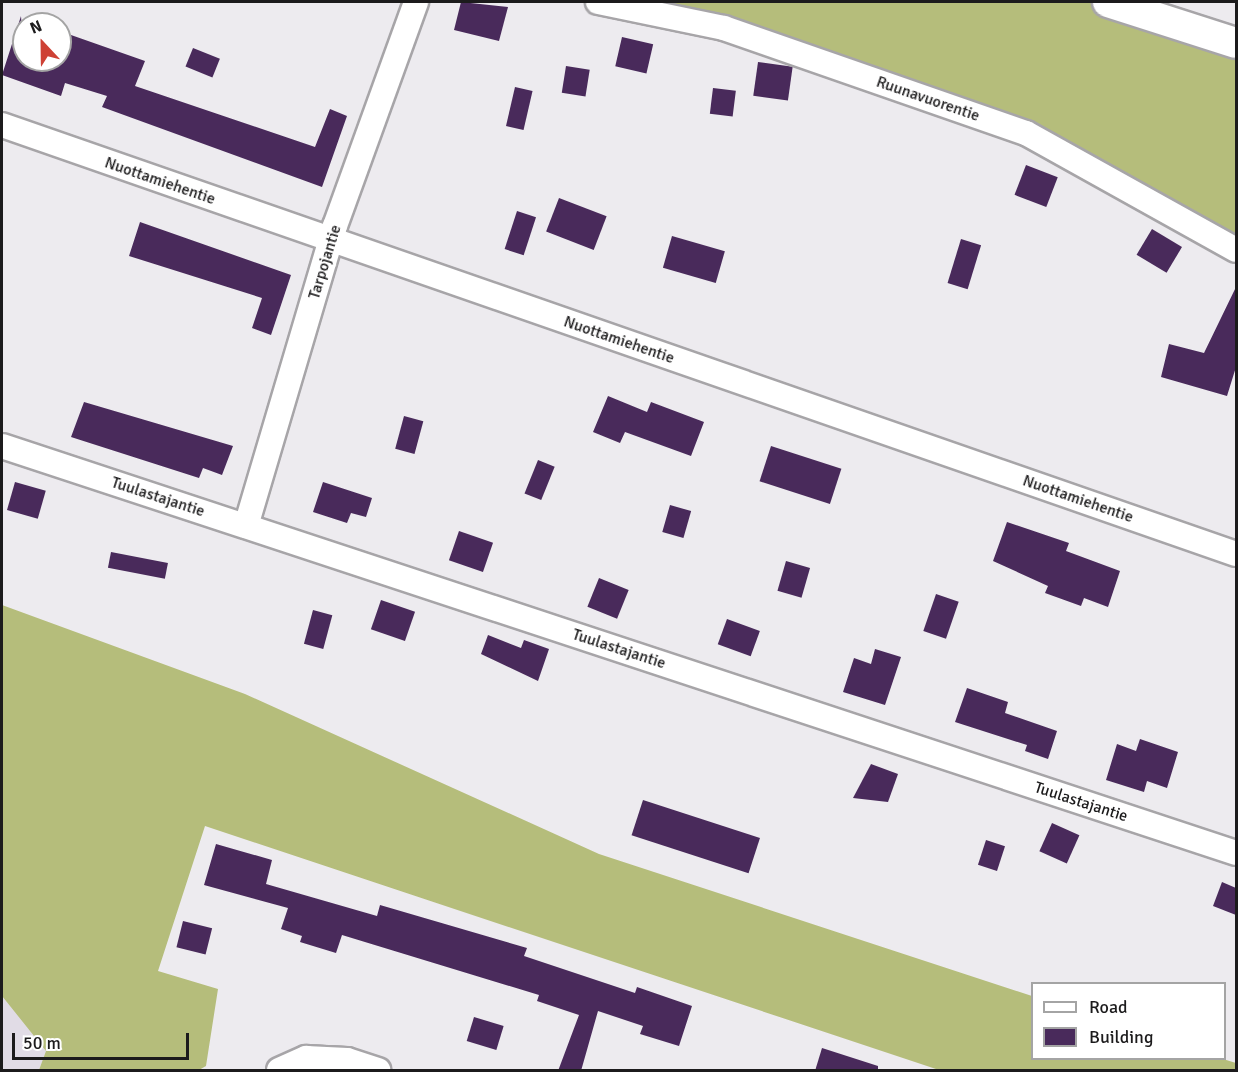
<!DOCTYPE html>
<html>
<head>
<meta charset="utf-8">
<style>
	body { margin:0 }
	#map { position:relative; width:1238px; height:1072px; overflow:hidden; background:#edebef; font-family:Signika,sans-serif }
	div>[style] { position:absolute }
	.built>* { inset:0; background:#e1dce6 }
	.forest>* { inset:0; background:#b5bd7b }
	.building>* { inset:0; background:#492a5b; transform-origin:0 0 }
	.roads { filter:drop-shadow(2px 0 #a7a5a8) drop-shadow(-2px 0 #a7a5a8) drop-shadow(0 2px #a7a5a8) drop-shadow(0 -2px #a7a5a8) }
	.minor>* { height:24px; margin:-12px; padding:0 12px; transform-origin:12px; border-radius:12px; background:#fff }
	.tertiary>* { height:30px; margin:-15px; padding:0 15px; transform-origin:15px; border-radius:15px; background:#fff }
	span { translate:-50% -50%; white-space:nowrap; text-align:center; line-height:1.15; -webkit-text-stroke:6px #fff; paint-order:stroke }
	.street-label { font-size:16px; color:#1c1b1c }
	.frame { position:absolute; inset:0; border:3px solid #1c1b1c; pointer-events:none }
	.legend { position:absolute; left:1031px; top:982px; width:195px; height:78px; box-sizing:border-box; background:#fff; border:2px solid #a4a4a4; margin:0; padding:8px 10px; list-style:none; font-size:18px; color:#1c1b1c }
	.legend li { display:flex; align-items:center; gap:12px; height:30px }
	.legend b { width:30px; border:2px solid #a4a4a4 }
	.north { position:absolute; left:12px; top:12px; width:60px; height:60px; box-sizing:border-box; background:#fff; border:2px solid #a4a4a4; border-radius:50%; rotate:338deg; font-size:16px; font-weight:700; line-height:24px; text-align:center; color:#1c1b1c }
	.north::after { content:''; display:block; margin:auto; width:21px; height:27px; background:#ce4135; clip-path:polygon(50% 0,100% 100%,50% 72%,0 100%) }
	.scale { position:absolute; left:12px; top:1033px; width:177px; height:27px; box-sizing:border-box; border:3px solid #1c1b1c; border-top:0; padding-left:8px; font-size:18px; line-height:21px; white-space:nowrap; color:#1c1b1c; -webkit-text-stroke:4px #fff; paint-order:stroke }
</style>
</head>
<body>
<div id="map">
	<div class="built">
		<i style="clip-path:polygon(2px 996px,46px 1051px,39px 1070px,2px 1070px)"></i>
	</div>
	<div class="forest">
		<i style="clip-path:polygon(598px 2px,1108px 2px,1236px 43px,1236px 250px,1026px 133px)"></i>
		<i style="clip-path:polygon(2px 605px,245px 694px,599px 854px,1032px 996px,1032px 1058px,1223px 1059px,1236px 1063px,1236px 1070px,939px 1070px,205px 826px,158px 971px,218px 989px,206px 1066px,199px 1070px,39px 1070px,46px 1051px,2px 996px)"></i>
	</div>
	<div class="building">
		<i style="clip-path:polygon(461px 2px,508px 7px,499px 41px,454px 30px)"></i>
		<i style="clip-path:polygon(21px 16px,24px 60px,60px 60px,71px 35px,145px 61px,135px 86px,315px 147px,330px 109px,347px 116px,322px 187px,102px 107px,107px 96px,65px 83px,61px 96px,2px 75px)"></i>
		<i style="left:622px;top:37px;width:32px;height:30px;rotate:13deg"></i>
		<i style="left:193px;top:48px;width:29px;height:20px;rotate:22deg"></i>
		<i style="left:758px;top:62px;width:35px;height:34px;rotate:8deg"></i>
		<i style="left:566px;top:66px;width:24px;height:27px;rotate:9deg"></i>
		<i style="left:515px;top:87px;width:18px;height:40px;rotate:13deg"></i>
		<i style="left:713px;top:88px;width:23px;height:26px;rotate:7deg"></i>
		<i style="left:1026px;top:165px;width:34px;height:32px;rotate:21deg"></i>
		<i style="left:559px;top:198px;width:51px;height:36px;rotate:21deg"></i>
		<i style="left:517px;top:211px;width:20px;height:40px;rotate:18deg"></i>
		<i style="clip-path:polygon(140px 222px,291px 275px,271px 335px,252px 328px,262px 298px,129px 256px)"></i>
		<i style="left:1152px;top:229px;width:35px;height:30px;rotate:31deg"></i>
		<i style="left:672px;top:236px;width:55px;height:33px;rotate:16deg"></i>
		<i style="left:961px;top:239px;width:21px;height:46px;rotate:17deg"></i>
		<i style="clip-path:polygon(1236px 287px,1236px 367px,1227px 396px,1161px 377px,1169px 344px,1204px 353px)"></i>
		<i style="clip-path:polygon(608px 396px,647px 412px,651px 402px,704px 422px,691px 456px,625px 432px,620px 443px,593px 432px)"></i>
		<i style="clip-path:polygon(84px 402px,233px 446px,222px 475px,203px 468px,199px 478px,71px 437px)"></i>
		<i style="left:404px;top:416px;width:20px;height:34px;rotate:15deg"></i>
		<i style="left:771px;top:446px;width:74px;height:37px;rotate:18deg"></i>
		<i style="left:538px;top:460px;width:18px;height:36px;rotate:22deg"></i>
		<i style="left:15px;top:482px;width:32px;height:29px;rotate:16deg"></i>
		<i style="clip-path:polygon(323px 482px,372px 498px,366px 517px,351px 513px,347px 523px,313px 512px)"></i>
		<i style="left:670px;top:505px;width:22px;height:28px;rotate:16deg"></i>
		<i style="clip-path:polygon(1007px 522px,1069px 543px,1066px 551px,1120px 571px,1108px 607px,1084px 598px,1081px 606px,1045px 593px,1048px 586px,993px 561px)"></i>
		<i style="left:459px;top:531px;width:36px;height:31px;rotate:19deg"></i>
		<i style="left:111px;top:552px;width:58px;height:16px;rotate:11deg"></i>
		<i style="left:786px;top:561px;width:25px;height:31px;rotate:16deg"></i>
		<i style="left:599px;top:578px;width:32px;height:31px;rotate:22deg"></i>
		<i style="left:936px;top:594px;width:24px;height:39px;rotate:19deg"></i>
		<i style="left:381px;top:600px;width:36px;height:31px;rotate:19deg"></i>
		<i style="left:313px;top:610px;width:20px;height:35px;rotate:15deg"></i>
		<i style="left:727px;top:619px;width:35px;height:27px;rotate:20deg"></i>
		<i style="clip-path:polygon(488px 635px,521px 648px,524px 640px,549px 649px,538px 681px,481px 654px)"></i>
		<i style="clip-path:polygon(875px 649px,901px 657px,885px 705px,843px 692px,854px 658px,871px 664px)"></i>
		<i style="clip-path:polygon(967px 688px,1008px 702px,1005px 713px,1057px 731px,1048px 759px,1025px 751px,1027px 745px,955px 722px)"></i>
		<i style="clip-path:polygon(1140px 739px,1178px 752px,1167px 788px,1147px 781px,1144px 792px,1106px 780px,1117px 744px,1136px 751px)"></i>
		<i style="clip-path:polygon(871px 764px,898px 774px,888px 802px,853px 798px)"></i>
		<i style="left:643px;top:800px;width:123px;height:37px;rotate:18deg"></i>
		<i style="left:1052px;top:823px;width:30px;height:31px;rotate:24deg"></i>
		<i style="left:986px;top:840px;width:20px;height:26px;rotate:18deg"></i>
		<i style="clip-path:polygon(216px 844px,272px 860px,266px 884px,377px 916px,380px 905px,527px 948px,524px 956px,635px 993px,637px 987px,692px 1006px,679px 1046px,640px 1034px,643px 1026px,598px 1011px,581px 1071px,558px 1071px,579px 1015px,537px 1001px,539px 995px,342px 935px,336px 953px,300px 942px,302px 936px,281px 929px,288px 908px,204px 885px)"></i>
		<i style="clip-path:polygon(1222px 882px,1236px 888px,1236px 915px,1213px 906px)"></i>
		<i style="left:183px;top:921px;width:30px;height:27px;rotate:14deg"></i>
		<i style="left:474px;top:1017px;width:31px;height:25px;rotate:17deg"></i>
		<i style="clip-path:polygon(822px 1048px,878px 1066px,878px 1071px,815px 1071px)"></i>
	</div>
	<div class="roads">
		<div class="minor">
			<i style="left:598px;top:2px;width:129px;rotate:11.7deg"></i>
			<i style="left:724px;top:28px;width:320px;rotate:19.2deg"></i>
			<i style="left:1026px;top:133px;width:240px;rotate:29.1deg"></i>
			<i style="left:2px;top:125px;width:1306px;rotate:19.17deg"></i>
			<i style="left:2px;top:446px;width:1299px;rotate:18.25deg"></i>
			<i style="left:246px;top:526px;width:313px;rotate:-73.5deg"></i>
			<i style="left:335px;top:226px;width:238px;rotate:-70.1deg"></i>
			<i style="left:279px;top:1070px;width:30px;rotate:-24deg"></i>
			<i style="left:306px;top:1058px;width:41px;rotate:2.8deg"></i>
			<i style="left:347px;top:1060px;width:33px;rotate:18deg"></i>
		</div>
		<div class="tertiary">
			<i style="left:1108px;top:2px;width:134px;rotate:17.8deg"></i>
		</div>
	</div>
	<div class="street-label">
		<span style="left:928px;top:99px;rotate:19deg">Ruunavuorentie</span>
		<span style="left:160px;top:181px;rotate:19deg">Nuottamiehentie</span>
		<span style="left:325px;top:262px;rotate:-73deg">Tarpojantie</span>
		<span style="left:619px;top:340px;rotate:19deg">Nuottamiehentie</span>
		<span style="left:158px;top:497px;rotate:18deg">Tuulastajantie</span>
		<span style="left:1078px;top:499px;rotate:19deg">Nuottamiehentie</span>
		<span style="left:619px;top:649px;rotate:18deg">Tuulastajantie</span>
		<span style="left:1081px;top:802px;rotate:18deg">Tuulastajantie</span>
	</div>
	<div class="frame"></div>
	<ul class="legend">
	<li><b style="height:8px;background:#fff"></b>Road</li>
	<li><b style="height:16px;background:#492a5b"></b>Building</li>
	</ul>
	<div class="north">N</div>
	<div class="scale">50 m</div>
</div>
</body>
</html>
